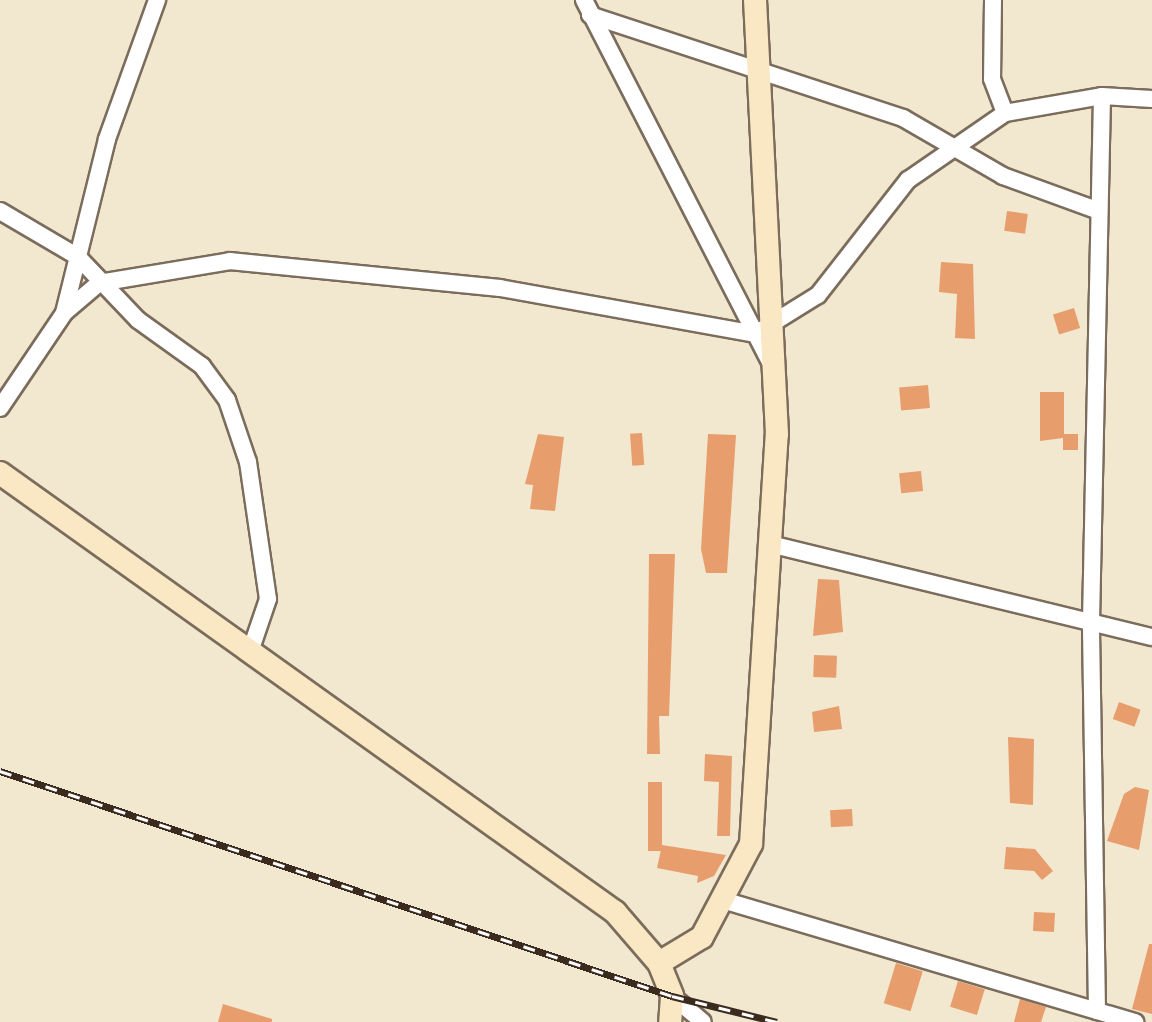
<!DOCTYPE html>
<html>
<head>
<meta charset="utf-8">
<style>
	body { margin:0 }
	#map { position:relative; width:1152px; height:1022px; overflow:hidden; background:#f2e8d0; font-family:Kalam,sans-serif }
	div>[style] { position:absolute }
	.building>* { inset:0; background:#e79e6c; transform-origin:0 0 }
	.roads { filter:drop-shadow(2px 0 #7b6c5c) drop-shadow(-2px 0 #7b6c5c) drop-shadow(0 2px #7b6c5c) drop-shadow(0 -2px #7b6c5c) }
	.street>* { height:16px; margin:-8px; padding:0 8px; transform-origin:8px; border-radius:8px; background:#fff }
	.secondary>* { height:22px; margin:-11px; padding:0 11px; transform-origin:11px; border-radius:11px; background:#fae7c3 }
	.rail>* { height:7px; margin-top:-3.5px; transform-origin:0; background:repeating-linear-gradient(90deg,#fff 0 12px,#3b2a1e 0 24px); box-sizing:border-box; border-block:2px solid #3b2a1e }
	span { translate:-50% -50%; white-space:nowrap; text-align:center; line-height:1.15; -webkit-text-stroke:8px #fff; paint-order:stroke }
</style>
</head>
<body>
<div id="map">
	<div class="building">
		<i style="left:1007px;top:211px;width:21px;height:20px;rotate:8deg"></i>
		<i style="clip-path:polygon(941px 262px,973px 264px,975px 339px,955px 338px,957px 294px,939px 292px)"></i>
		<i style="left:1074px;top:308px;width:21px;height:22px;rotate:73deg"></i>
		<i style="left:928px;top:385px;width:23px;height:29px;rotate:85deg"></i>
		<i style="clip-path:polygon(1040px 392px,1064px 392px,1064px 434px,1078px 434px,1078px 450px,1063px 450px,1063px 438px,1040px 441px)"></i>
		<i style="left:642px;top:433px;width:32px;height:12px;rotate:86deg"></i>
		<i style="clip-path:polygon(538px 434px,564px 437px,555px 511px,530px 509px,533px 485px,525px 484px)"></i>
		<i style="clip-path:polygon(708px 434px,736px 435px,727px 573px,706px 573px,701px 549px)"></i>
		<i style="left:921px;top:471px;width:20px;height:22px;rotate:84deg"></i>
		<i style="clip-path:polygon(649px 554px,675px 554px,669px 716px,659px 716px,660px 754px,647px 754px)"></i>
		<i style="clip-path:polygon(818px 579px,839px 580px,843px 632px,813px 636px)"></i>
		<i style="left:814px;top:655px;width:23px;height:22px;rotate:2deg"></i>
		<i style="left:1119px;top:702px;width:23px;height:18px;rotate:20deg"></i>
		<i style="clip-path:polygon(839px 706px,842px 729px,814px 732px,812px 712px)"></i>
		<i style="clip-path:polygon(1008px 737px,1034px 739px,1033px 805px,1010px 803px)"></i>
		<i style="clip-path:polygon(705px 754px,732px 756px,730px 836px,717px 836px,719px 782px,704px 781px)"></i>
		<i style="left:648px;top:782px;width:14px;height:69px"></i>
		<i style="clip-path:polygon(1135px 787px,1149px 790px,1139px 850px,1107px 841px,1124px 794px)"></i>
		<i style="left:852px;top:809px;width:17px;height:22px;rotate:87deg"></i>
		<i style="clip-path:polygon(662px 845px,726px 855px,714px 876px,697px 883px,698px 876px,657px 868px)"></i>
		<i style="clip-path:polygon(1006px 847px,1035px 849px,1053px 871px,1042px 880px,1034px 871px,1004px 869px)"></i>
		<i style="left:1034px;top:912px;width:21px;height:19px;rotate:3deg"></i>
		<i style="clip-path:polygon(1149px 944px,1152px 944px,1152px 1014px,1132px 1009px)"></i>
		<i style="left:896px;top:963px;width:28px;height:42px;rotate:17deg"></i>
		<i style="left:958px;top:981px;width:28px;height:27px;rotate:17deg"></i>
		<i style="clip-path:polygon(1020px 999px,1046px 1007px,1041px 1022px,1014px 1022px)"></i>
		<i style="clip-path:polygon(223px 1004px,272px 1019px,272px 1022px,218px 1022px)"></i>
	</div>
	<div class="roads">
		<div class="street">
			<i style="left:584px;top:0;width:409px;rotate:62.8deg"></i>
			<i style="left:993px;top:0;width:79px;rotate:90.7deg"></i>
			<i style="left:992px;top:79px;width:36px;rotate:69deg"></i>
			<i style="left:590px;top:15px;width:330px;rotate:18.2deg"></i>
			<i style="left:903px;top:118px;width:116px;rotate:30.1deg"></i>
			<i style="left:1003px;top:176px;width:102px;rotate:20deg"></i>
			<i style="left:0;top:211px;width:91px;rotate:30.5deg"></i>
			<i style="left:78px;top:257px;width:87px;rotate:46.4deg"></i>
			<i style="left:138px;top:320px;width:79px;rotate:35.7deg"></i>
			<i style="left:202px;top:366px;width:42px;rotate:53.7deg"></i>
			<i style="left:227px;top:400px;width:65px;rotate:71.3deg"></i>
			<i style="left:248px;top:462px;width:138px;rotate:81.7deg"></i>
			<i style="left:268px;top:599px;width:56px;rotate:108.8deg"></i>
			<i style="left:64px;top:313px;width:179px;rotate:-76.1deg"></i>
			<i style="left:107px;top:139px;width:148px;rotate:-70.2deg"></i>
			<i style="left:0;top:408px;width:115px;rotate:-56deg"></i>
			<i style="left:64px;top:313px;width:46px;rotate:-40.6deg"></i>
			<i style="left:99px;top:283px;width:133px;rotate:-9.5deg"></i>
			<i style="left:230px;top:261px;width:271px;rotate:5.7deg"></i>
			<i style="left:500px;top:288px;width:259px;rotate:10.2deg"></i>
			<i style="left:755px;top:334px;width:74px;rotate:-31.8deg"></i>
			<i style="left:818px;top:295px;width:146px;rotate:-52deg"></i>
			<i style="left:908px;top:180px;width:118px;rotate:-34.6deg"></i>
			<i style="left:1005px;top:113px;width:98px;rotate:-9.9deg"></i>
			<i style="left:1102px;top:96px;width:50px;rotate:3.4deg"></i>
			<i style="left:770px;top:544px;width:393px;rotate:13.7deg"></i>
			<i style="left:726px;top:901px;width:427px;rotate:16.5deg"></i>
			<i style="left:672px;top:996px;width:40px;rotate:40deg"></i>
			<i style="left:1097px;top:1011px;width:389px;rotate:-90.9deg"></i>
			<i style="left:1091px;top:622px;width:526px;rotate:-88.8deg"></i>
		</div>
		<div class="secondary">
			<i style="left:0;top:473px;width:756px;rotate:35.52deg"></i>
			<i style="left:615px;top:912px;width:67px;rotate:49.2deg"></i>
			<i style="left:659px;top:963px;width:35px;rotate:68deg"></i>
			<i style="left:672px;top:996px;width:26px;rotate:94deg"></i>
			<i style="left:659px;top:963px;width:50px;rotate:-31.2deg"></i>
			<i style="left:702px;top:937px;width:105px;rotate:-62.2deg"></i>
			<i style="left:751px;top:844px;width:411px;rotate:-86.4deg"></i>
			<i style="left:777px;top:434px;width:435px;rotate:-92.9deg"></i>
		</div>
	</div>
	<div class="rail">
		<i style="left:0;top:771px;width:709px;rotate:18.51deg"></i>
		<i style="left:672px;top:996px;width:108px;rotate:13.9deg"></i>
	</div>
</div>
</body>
</html>
